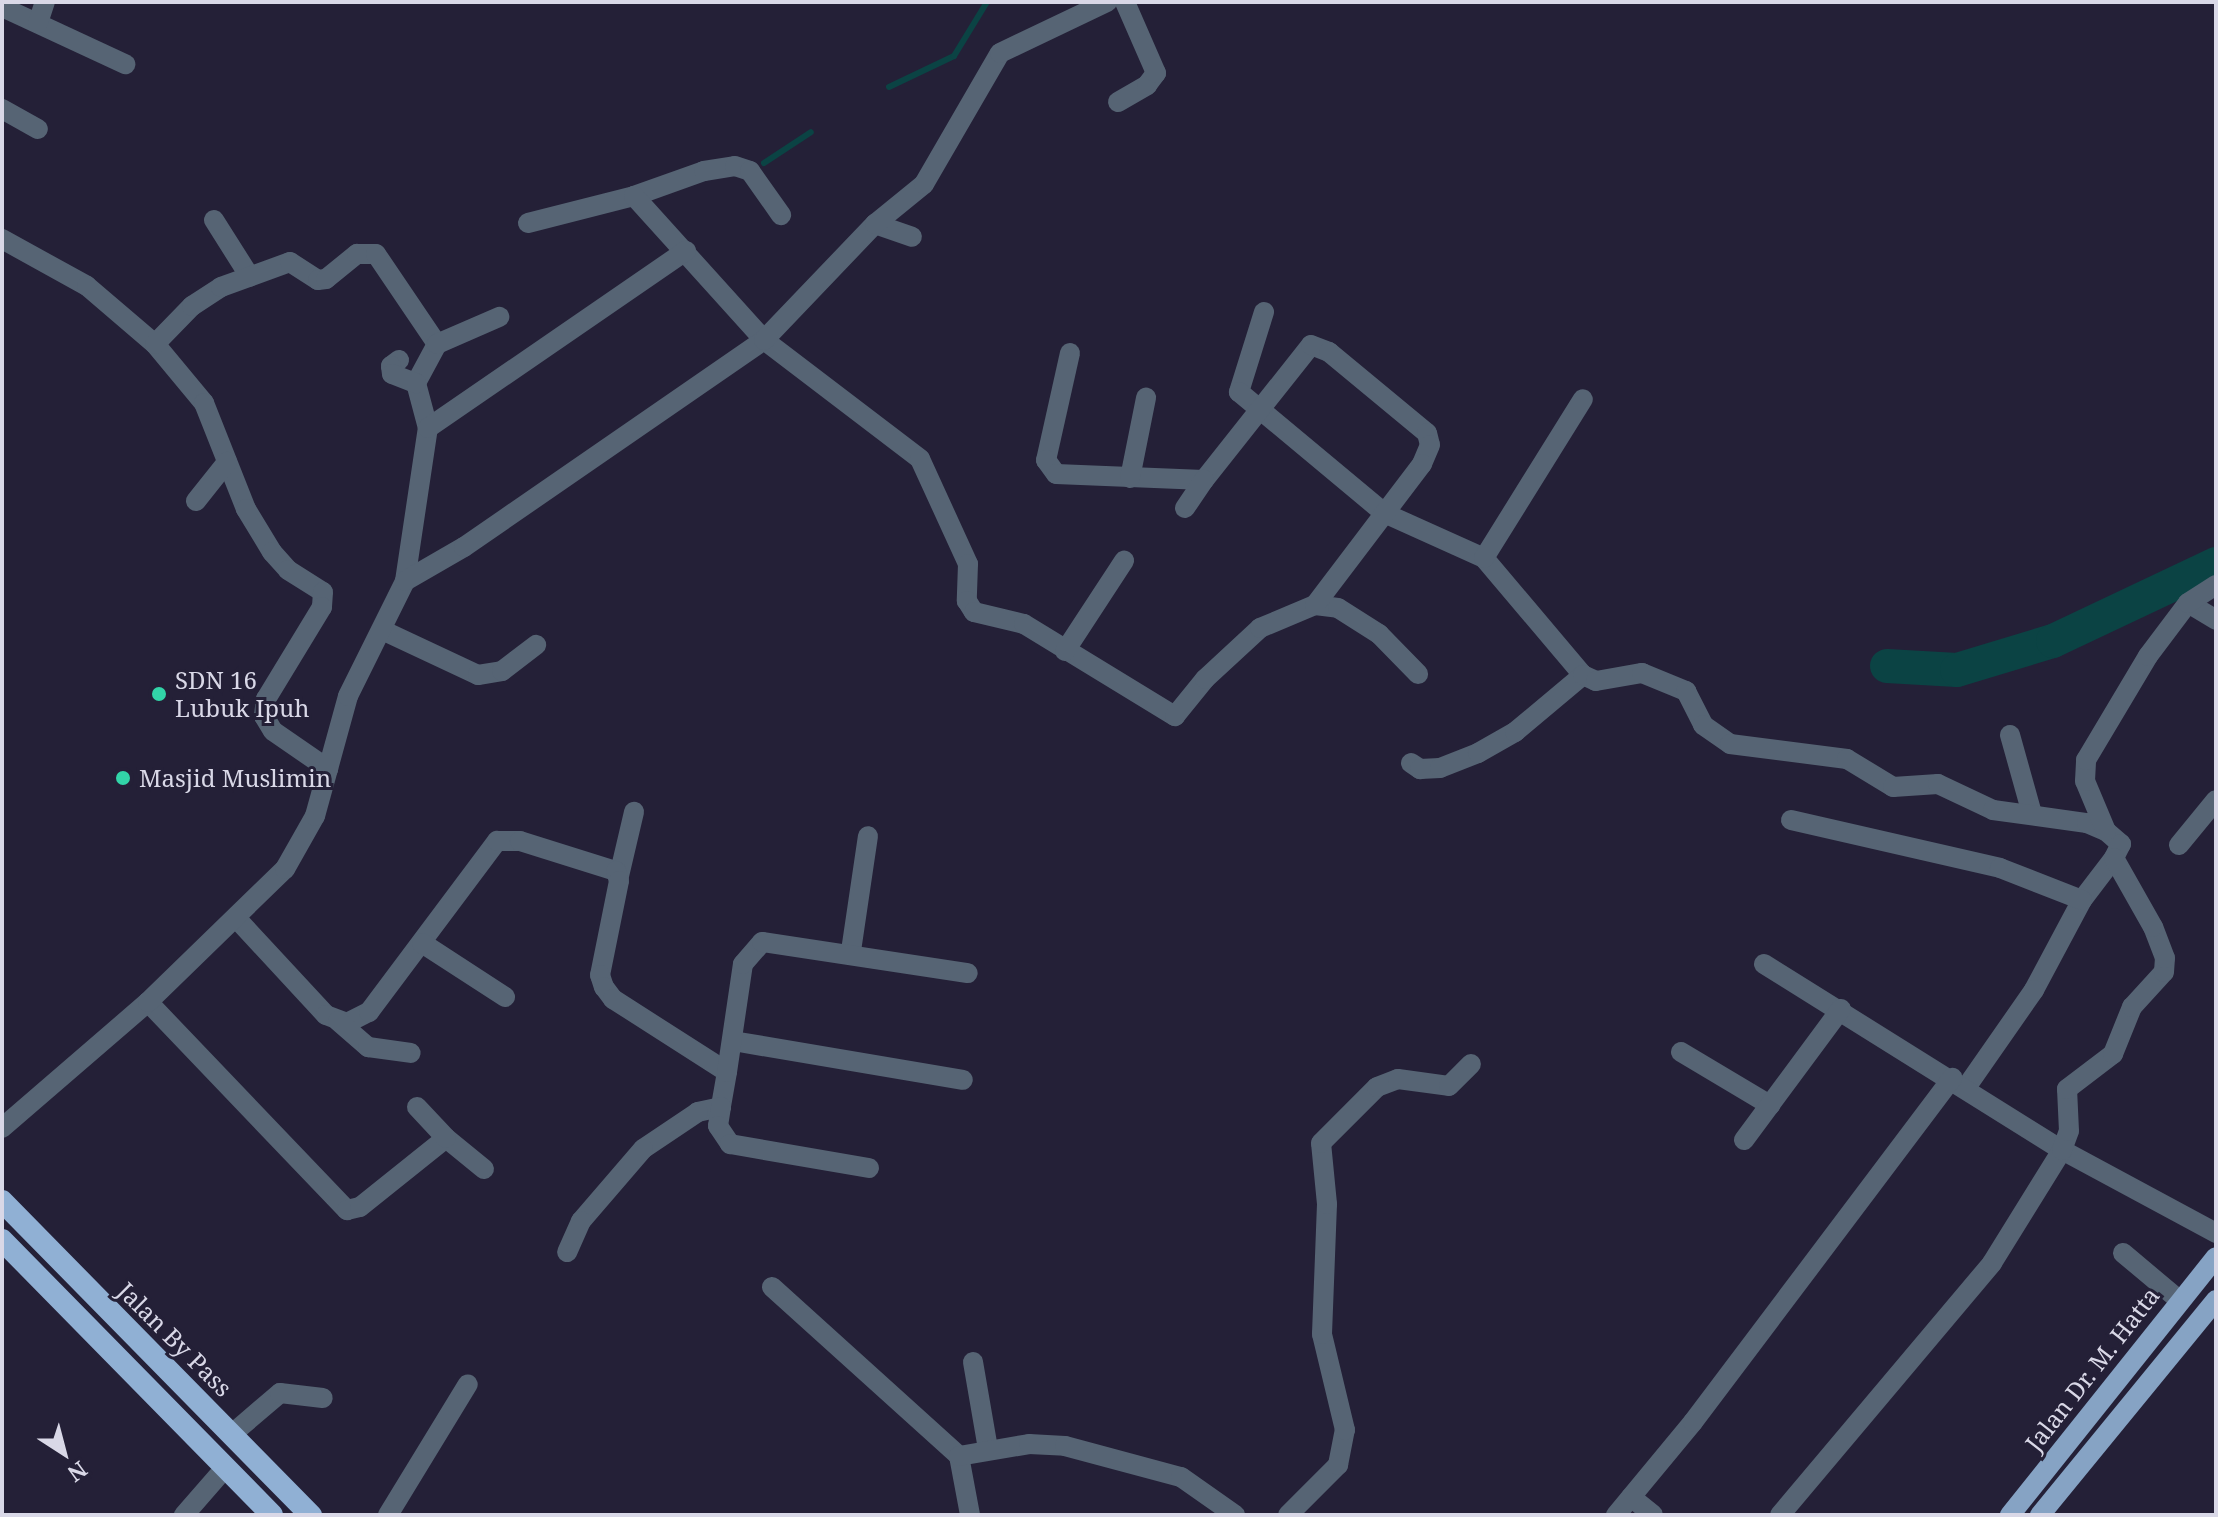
<!DOCTYPE html>
<html>
<head>
<meta charset="utf-8">
<style>
	body { margin:0 }
	#map { position:relative; width:2218px; height:1517px; overflow:hidden; background:#242037; font-family:"Noto Serif",serif }
	div>[style] { position:absolute }
	.stream>* { height:6px; margin:-3px; padding:0 3px; transform-origin:3px; border-radius:3px; background:#0b4344 }
	.river>* { height:34px; margin:-17px; padding:0 17px; transform-origin:17px; border-radius:17px; background:#0b4344 }
	.minor>* { height:20px; margin:-10px; padding:0 10px; transform-origin:10px; border-radius:10px; background:#566474 }
	.primary>* { height:20px; margin:-10px; padding:0 10px; transform-origin:10px; border-radius:10px; background:#86a3c4 }
	.trunk>* { height:22px; margin:-11px; padding:0 11px; transform-origin:11px; border-radius:11px; background:#90b0d4 }
	.dots>* { width:22px; height:22px; translate:-50% -50%; box-sizing:border-box; border:4px solid #242037; border-radius:50% }
	span { translate:-50% -50%; white-space:nowrap; text-align:center; line-height:1.15; -webkit-text-stroke:6px #242037; paint-order:stroke }
	.poi-label { font-size:24px; color:#d9d8e7 }
	.left { translate:0 -50%; text-align:left }
	.street-label { font-size:24px; color:#d9d8e7 }
	.frame { position:absolute; inset:0; border:4px solid #d9d8e7; pointer-events:none }
	.north { position:absolute; left:24px; top:1413px; width:80px; height:80px; -webkit-text-stroke:6px #242037; paint-order:stroke; rotate:144deg; font-size:22px; font-weight:700; line-height:32px; text-align:center; color:#d9d8e7 }
	.north::after { content:''; display:block; margin:auto; width:28px; height:36px; background:#d9d8e7; clip-path:polygon(50% 0,100% 100%,50% 72%,0 100%) }
</style>
</head>
<body>
<div id="map">
	<div class="stream">
		<i style="left:889px;top:87px;width:72px;rotate:-25.5deg"></i>
		<i style="left:954px;top:56px;width:63px;rotate:-58.6deg"></i>
		<i style="left:764px;top:163px;width:56px;rotate:-33.4deg"></i>
	</div>
	<div class="river">
		<i style="left:1887px;top:666px;width:70px;rotate:3.3deg"></i>
		<i style="left:1957px;top:670px;width:100px;rotate:-16.8deg"></i>
		<i style="left:2053px;top:641px;width:180px;rotate:-25.3deg"></i>
	</div>
	<div class="minor">
		<i style="left:2px;top:7px;width:136px;rotate:24.9deg"></i>
		<i style="left:38px;top:23px;width:22px;rotate:-72deg"></i>
		<i style="left:1118px;top:102px;width:34px;rotate:-30deg"></i>
		<i style="left:1147px;top:85px;width:15px;rotate:-53deg"></i>
		<i style="left:1156px;top:73px;width:77px;rotate:-113.6deg"></i>
		<i style="left:2px;top:109px;width:41px;rotate:29.1deg"></i>
		<i style="left:634px;top:196px;width:74px;rotate:-19.7deg"></i>
		<i style="left:704px;top:171px;width:31px;rotate:-9deg"></i>
		<i style="left:735px;top:166px;width:16px;rotate:18deg"></i>
		<i style="left:750px;top:171px;width:54px;rotate:54.8deg"></i>
		<i style="left:214px;top:220px;width:67px;rotate:57.7deg"></i>
		<i style="left:528px;top:223px;width:109px;rotate:-14.3deg"></i>
		<i style="left:634px;top:196px;width:194px;rotate:47.9deg"></i>
		<i style="left:764px;top:340px;width:196px;rotate:37.3deg"></i>
		<i style="left:920px;top:459px;width:115px;rotate:65.4deg"></i>
		<i style="left:968px;top:564px;width:37px;rotate:92deg"></i>
		<i style="left:967px;top:601px;width:13px;rotate:58deg"></i>
		<i style="left:974px;top:612px;width:51px;rotate:13.5deg"></i>
		<i style="left:1024px;top:624px;width:177px;rotate:31.4deg"></i>
		<i style="left:1175px;top:716px;width:48px;rotate:-51deg"></i>
		<i style="left:1205px;top:679px;width:75px;rotate:-42.8deg"></i>
		<i style="left:1260px;top:628px;width:60px;rotate:-22.7deg"></i>
		<i style="left:1315px;top:605px;width:23px;rotate:7deg"></i>
		<i style="left:1338px;top:608px;width:49px;rotate:32.4deg"></i>
		<i style="left:1379px;top:634px;width:56px;rotate:45.7deg"></i>
		<i style="left:875px;top:224px;width:39px;rotate:19deg"></i>
		<i style="left:2px;top:239px;width:97px;rotate:28.9deg"></i>
		<i style="left:87px;top:286px;width:89px;rotate:40.5deg"></i>
		<i style="left:155px;top:344px;width:77px;rotate:50.3deg"></i>
		<i style="left:204px;top:403px;width:114px;rotate:68.4deg"></i>
		<i style="left:246px;top:509px;width:50px;rotate:58.8deg"></i>
		<i style="left:272px;top:552px;width:24px;rotate:48deg"></i>
		<i style="left:288px;top:570px;width:41px;rotate:32.2deg"></i>
		<i style="left:323px;top:592px;width:15px;rotate:94deg"></i>
		<i style="left:322px;top:607px;width:108px;rotate:121.3deg"></i>
		<i style="left:266px;top:699px;width:17px;rotate:97deg"></i>
		<i style="left:264px;top:716px;width:17px;rotate:59deg"></i>
		<i style="left:273px;top:731px;width:67px;rotate:34.6deg"></i>
		<i style="left:1264px;top:312px;width:84px;rotate:107.4deg"></i>
		<i style="left:1239px;top:392px;width:189px;rotate:39.8deg"></i>
		<i style="left:1384px;top:513px;width:110px;rotate:24.2deg"></i>
		<i style="left:1484px;top:558px;width:153px;rotate:49.8deg"></i>
		<i style="left:155px;top:344px;width:53px;rotate:-45.8deg"></i>
		<i style="left:192px;top:306px;width:35px;rotate:-33deg"></i>
		<i style="left:221px;top:287px;width:73px;rotate:-19.9deg"></i>
		<i style="left:290px;top:262px;width:33px;rotate:33deg"></i>
		<i style="left:318px;top:280px;width:8px;rotate:-7deg"></i>
		<i style="left:326px;top:279px;width:40px;rotate:-39deg"></i>
		<i style="left:357px;top:254px;width:19px"></i>
		<i style="left:376px;top:254px;width:109px;rotate:55.9deg"></i>
		<i style="left:437px;top:344px;width:44px;rotate:118.3deg"></i>
		<i style="left:416px;top:383px;width:47px;rotate:75.1deg"></i>
		<i style="left:437px;top:344px;width:68px;rotate:-23.5deg"></i>
		<i style="left:1070px;top:353px;width:110px;rotate:102.6deg"></i>
		<i style="left:1046px;top:460px;width:17px;rotate:54deg"></i>
		<i style="left:1056px;top:474px;width:148px;rotate:2.3deg"></i>
		<i style="left:1204px;top:480px;width:172px;rotate:-51.6deg"></i>
		<i style="left:1311px;top:345px;width:19px;rotate:21deg"></i>
		<i style="left:1329px;top:352px;width:127px;rotate:39.6deg"></i>
		<i style="left:1427px;top:433px;width:12px;rotate:76deg"></i>
		<i style="left:1430px;top:445px;width:21px;rotate:113deg"></i>
		<i style="left:1422px;top:464px;width:177px;rotate:127.2deg"></i>
		<i style="left:399px;top:360px;width:10px;rotate:143deg"></i>
		<i style="left:391px;top:366px;width:8px;rotate:83deg"></i>
		<i style="left:392px;top:374px;width:26px;rotate:21deg"></i>
		<i style="left:1130px;top:478px;width:82px;rotate:-78.7deg"></i>
		<i style="left:196px;top:501px;width:50px;rotate:-51.5deg"></i>
		<i style="left:1185px;top:508px;width:34px;rotate:-56deg"></i>
		<i style="left:1484px;top:558px;width:187px;rotate:-58.1deg"></i>
		<i style="left:405px;top:581px;width:155px;rotate:-81.5deg"></i>
		<i style="left:428px;top:428px;width:313px;rotate:-34.5deg"></i>
		<i style="left:2188px;top:603px;width:33px;rotate:31deg"></i>
		<i style="left:382px;top:630px;width:106px;rotate:25.1deg"></i>
		<i style="left:478px;top:675px;width:24px;rotate:-9deg"></i>
		<i style="left:502px;top:671px;width:43px;rotate:-37.4deg"></i>
		<i style="left:1065px;top:651px;width:108px;rotate:-56.8deg"></i>
		<i style="left:2010px;top:735px;width:82px;rotate:74.4deg"></i>
		<i style="left:1411px;top:763px;width:11px;rotate:34deg"></i>
		<i style="left:1420px;top:769px;width:20px;rotate:-3deg"></i>
		<i style="left:1440px;top:768px;width:41px;rotate:-21.5deg"></i>
		<i style="left:1478px;top:753px;width:43px;rotate:-29.6deg"></i>
		<i style="left:1515px;top:732px;width:89px;rotate:-40deg"></i>
		<i style="left:1583px;top:675px;width:14px;rotate:25deg"></i>
		<i style="left:1596px;top:681px;width:47px;rotate:-9.9deg"></i>
		<i style="left:1642px;top:673px;width:48px;rotate:22.2deg"></i>
		<i style="left:1686px;top:691px;width:38px;rotate:63deg"></i>
		<i style="left:1703px;top:725px;width:33px;rotate:35deg"></i>
		<i style="left:1730px;top:744px;width:118px;rotate:7.3deg"></i>
		<i style="left:1847px;top:759px;width:54px;rotate:31.3deg"></i>
		<i style="left:1893px;top:787px;width:45px;rotate:-3.8deg"></i>
		<i style="left:1938px;top:784px;width:61px;rotate:25.3deg"></i>
		<i style="left:1993px;top:810px;width:95px;rotate:7.9deg"></i>
		<i style="left:2087px;top:823px;width:21px;rotate:23deg"></i>
		<i style="left:2106px;top:831px;width:20px;rotate:41deg"></i>
		<i style="left:2121px;top:844px;width:16px;rotate:117deg"></i>
		<i style="left:2114px;top:858px;width:53px;rotate:127.3deg"></i>
		<i style="left:2082px;top:900px;width:102px;rotate:118.1deg"></i>
		<i style="left:2034px;top:990px;width:117px;rotate:124.9deg"></i>
		<i style="left:1791px;top:820px;width:214px;rotate:12.9deg"></i>
		<i style="left:2000px;top:868px;width:88px;rotate:21.3deg"></i>
		<i style="left:2106px;top:831px;width:54px;rotate:-112.8deg"></i>
		<i style="left:2085px;top:781px;width:21px;rotate:-87deg"></i>
		<i style="left:2086px;top:760px;width:121px;rotate:-59.2deg"></i>
		<i style="left:2148px;top:656px;width:66px;rotate:-53deg"></i>
		<i style="left:2188px;top:603px;width:33px;rotate:-33deg"></i>
		<i style="left:2179px;top:845px;width:58px;rotate:-50.6deg"></i>
		<i style="left:619px;top:876px;width:66px;rotate:-76.8deg"></i>
		<i style="left:237px;top:919px;width:131px;rotate:47.2deg"></i>
		<i style="left:326px;top:1015px;width:22px;rotate:21deg"></i>
		<i style="left:347px;top:1023px;width:25px;rotate:-27deg"></i>
		<i style="left:369px;top:1012px;width:214px;rotate:-53.2deg"></i>
		<i style="left:497px;top:841px;width:23px"></i>
		<i style="left:520px;top:841px;width:101px;rotate:17.4deg"></i>
		<i style="left:616px;top:871px;width:10px;rotate:73deg"></i>
		<i style="left:619px;top:881px;width:96px;rotate:101.4deg"></i>
		<i style="left:600px;top:975px;width:13px;rotate:72deg"></i>
		<i style="left:604px;top:987px;width:15px;rotate:53deg"></i>
		<i style="left:613px;top:999px;width:135px;rotate:32.6deg"></i>
		<i style="left:727px;top:1072px;width:36px;rotate:100deg"></i>
		<i style="left:721px;top:1107px;width:24px;rotate:168deg"></i>
		<i style="left:698px;top:1112px;width:66px;rotate:146.1deg"></i>
		<i style="left:643px;top:1149px;width:95px;rotate:130.7deg"></i>
		<i style="left:581px;top:1221px;width:34px;rotate:114deg"></i>
		<i style="left:422px;top:943px;width:99px;rotate:33deg"></i>
		<i style="left:851px;top:951px;width:116px;rotate:-81.6deg"></i>
		<i style="left:1764px;top:964px;width:351px;rotate:32deg"></i>
		<i style="left:2062px;top:1150px;width:175px;rotate:28.3deg"></i>
		<i style="left:148px;top:1002px;width:288px;rotate:46.3deg"></i>
		<i style="left:347px;top:1210px;width:13px;rotate:-13deg"></i>
		<i style="left:360px;top:1207px;width:110px;rotate:-38.7deg"></i>
		<i style="left:446px;top:1138px;width:49px;rotate:39.2deg"></i>
		<i style="left:338px;top:1021px;width:40px;rotate:41deg"></i>
		<i style="left:368px;top:1047px;width:43px;rotate:7.9deg"></i>
		<i style="left:733px;top:1041px;width:233px;rotate:9.6deg"></i>
		<i style="left:1681px;top:1052px;width:104px;rotate:30.8deg"></i>
		<i style="left:727px;top:1072px;width:109px;rotate:-81.6deg"></i>
		<i style="left:743px;top:964px;width:29px;rotate:-49deg"></i>
		<i style="left:762px;top:942px;width:208px;rotate:8.6deg"></i>
		<i style="left:417px;top:1107px;width:42px;rotate:46.9deg"></i>
		<i style="left:721px;top:1107px;width:19px;rotate:99deg"></i>
		<i style="left:718px;top:1126px;width:22px;rotate:56deg"></i>
		<i style="left:730px;top:1144px;width:141px;rotate:9.8deg"></i>
		<i style="left:2px;top:1128px;width:193px;rotate:-40.8deg"></i>
		<i style="left:148px;top:1002px;width:191px;rotate:-44.2deg"></i>
		<i style="left:285px;top:869px;width:61px;rotate:-60.5deg"></i>
		<i style="left:315px;top:816px;width:124px;rotate:-74.6deg"></i>
		<i style="left:348px;top:696px;width:128px;rotate:-63.6deg"></i>
		<i style="left:405px;top:581px;width:68px;rotate:-30deg"></i>
		<i style="left:464px;top:547px;width:364px;rotate:-34.6deg"></i>
		<i style="left:764px;top:340px;width:161px;rotate:-46.3deg"></i>
		<i style="left:875px;top:224px;width:63px;rotate:-39.2deg"></i>
		<i style="left:924px;top:184px;width:151px;rotate:-59.9deg"></i>
		<i style="left:1000px;top:53px;width:119px;rotate:-25.5deg"></i>
		<i style="left:1744px;top:1140px;width:163px;rotate:-53.5deg"></i>
		<i style="left:2123px;top:1253px;width:73px;rotate:40deg"></i>
		<i style="left:772px;top:1287px;width:252px;rotate:42.1deg"></i>
		<i style="left:959px;top:1456px;width:60px;rotate:79.4deg"></i>
		<i style="left:973px;top:1362px;width:88px;rotate:80.2deg"></i>
		<i style="left:232px;top:1434px;width:63px;rotate:-40.5deg"></i>
		<i style="left:280px;top:1393px;width:43px;rotate:6.6deg"></i>
		<i style="left:959px;top:1456px;width:71px;rotate:-9.7deg"></i>
		<i style="left:1029px;top:1444px;width:36px;rotate:3deg"></i>
		<i style="left:1065px;top:1446px;width:120px;rotate:15deg"></i>
		<i style="left:1181px;top:1477px;width:66px;rotate:35.1deg"></i>
		<i style="left:1631px;top:1497px;width:28px;rotate:39deg"></i>
		<i style="left:184px;top:1515px;width:62px;rotate:-48.9deg"></i>
		<i style="left:388px;top:1515px;width:153px;rotate:-58.6deg"></i>
		<i style="left:1288px;top:1515px;width:71px;rotate:-45deg"></i>
		<i style="left:1338px;top:1465px;width:36px;rotate:-79deg"></i>
		<i style="left:1345px;top:1430px;width:99px;rotate:-103.5deg"></i>
		<i style="left:1322px;top:1334px;width:130px;rotate:-87.8deg"></i>
		<i style="left:1327px;top:1204px;width:61px;rotate:-95.6deg"></i>
		<i style="left:1321px;top:1143px;width:79px;rotate:-45deg"></i>
		<i style="left:1377px;top:1087px;width:22px;rotate:-21deg"></i>
		<i style="left:1398px;top:1079px;width:51px;rotate:7.8deg"></i>
		<i style="left:1449px;top:1086px;width:31px;rotate:-45deg"></i>
		<i style="left:1616px;top:1515px;width:121px;rotate:-50.4deg"></i>
		<i style="left:1693px;top:1422px;width:431px;rotate:-53deg"></i>
		<i style="left:1780px;top:1515px;width:329px;rotate:-49.9deg"></i>
		<i style="left:1992px;top:1263px;width:133px;rotate:-58.2deg"></i>
		<i style="left:2062px;top:1150px;width:20px;rotate:-70deg"></i>
		<i style="left:2069px;top:1131px;width:42px;rotate:-92.7deg"></i>
		<i style="left:2067px;top:1089px;width:58px;rotate:-37.3deg"></i>
		<i style="left:2113px;top:1054px;width:51px;rotate:-68deg"></i>
		<i style="left:2132px;top:1007px;width:47px;rotate:-47.6deg"></i>
		<i style="left:2164px;top:972px;width:14px;rotate:-86deg"></i>
		<i style="left:2165px;top:958px;width:33px;rotate:-111deg"></i>
		<i style="left:2153px;top:927px;width:79px;rotate:-119.5deg"></i>
	</div>
	<div class="primary">
		<i style="left:2010px;top:1515px;width:330px;rotate:-51.4deg"></i>
		<i style="left:2040px;top:1515px;width:278px;rotate:-50.7deg"></i>
	</div>
	<div class="trunk">
		<i style="left:2px;top:1201px;width:441px;rotate:45.5deg"></i>
		<i style="left:2px;top:1240px;width:385px;rotate:45.5deg"></i>
	</div>
	<div class="dots">
		<i style="left:159px;top:694px;background:#32d4a8"></i>
		<i style="left:123px;top:778px;background:#32d4a8"></i>
	</div>
	<div class="poi-label">
		<span class="left" style="left:175px;top:694px">SDN 16<br>Lubuk Ipuh</span>
		<span class="left" style="left:139px;top:778px">Masjid Muslimin</span>
	</div>
	<div class="street-label">
		<span style="left:175px;top:1339px;rotate:45deg">Jalan By Pass</span>
		<span style="left:2092px;top:1369px;rotate:-52deg">Jalan Dr. M. Hatta</span>
	</div>
	<div class="frame"></div>
	<div class="north">N</div>
</div>
</body>
</html>
